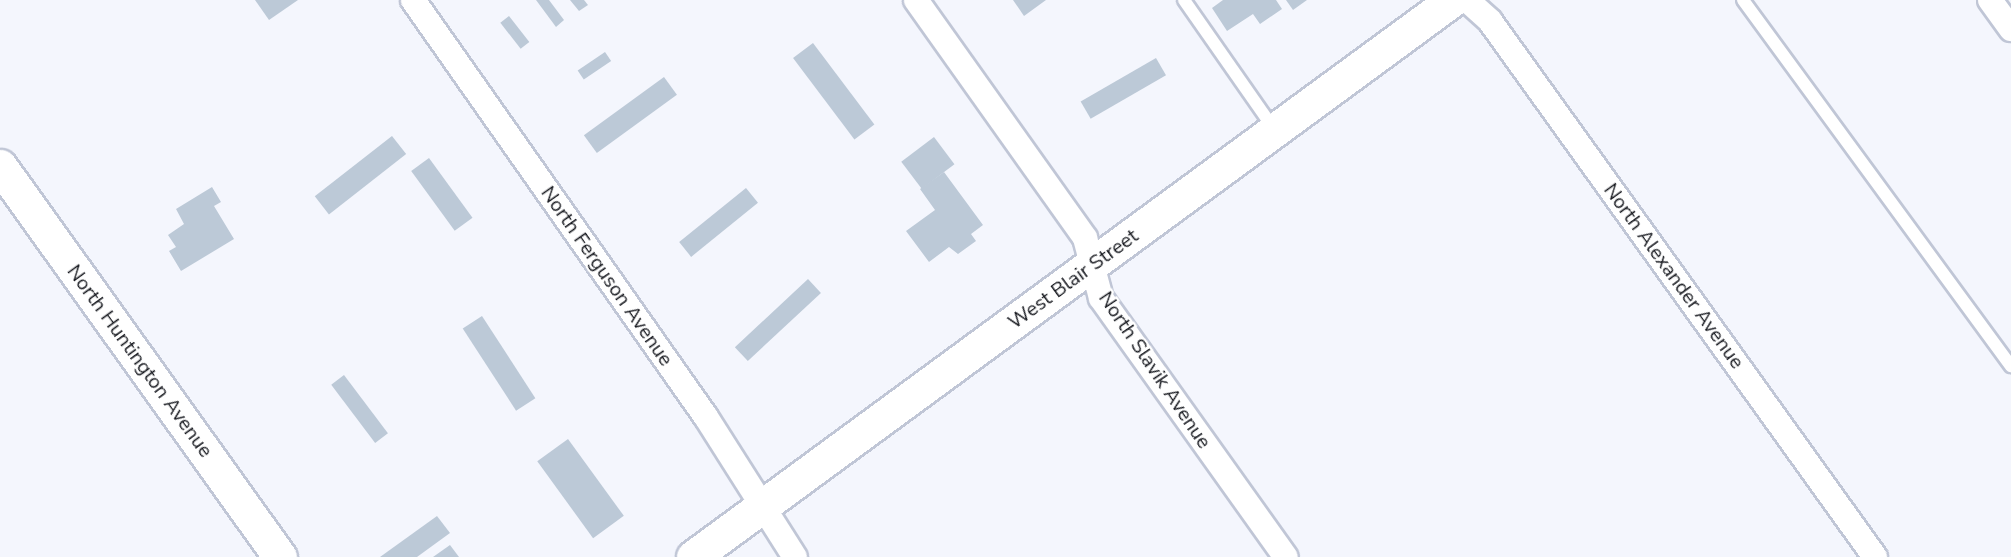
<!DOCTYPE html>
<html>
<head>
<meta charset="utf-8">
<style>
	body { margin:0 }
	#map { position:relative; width:2011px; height:557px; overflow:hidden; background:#f4f6fd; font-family:"Nunito Sans",sans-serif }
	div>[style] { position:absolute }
	.building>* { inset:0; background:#bcc9d7; transform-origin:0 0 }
	.roads { filter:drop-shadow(2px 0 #c0c6d6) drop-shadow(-2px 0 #c0c6d6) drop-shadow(0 2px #c0c6d6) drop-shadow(0 -2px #c0c6d6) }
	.lane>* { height:12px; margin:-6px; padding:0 6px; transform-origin:6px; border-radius:6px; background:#fff }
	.street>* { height:24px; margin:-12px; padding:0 12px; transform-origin:12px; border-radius:12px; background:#fff }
	.secondary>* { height:33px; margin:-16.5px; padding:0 16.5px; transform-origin:16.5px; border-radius:16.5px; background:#fff }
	span { translate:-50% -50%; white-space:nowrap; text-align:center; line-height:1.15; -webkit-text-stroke:4.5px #fff; paint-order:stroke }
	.street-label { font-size:20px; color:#17191f }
</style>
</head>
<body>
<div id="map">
	<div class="building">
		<i style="clip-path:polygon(255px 0,298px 0,269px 20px)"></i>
		<i style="clip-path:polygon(536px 0,549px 0,564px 20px,556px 27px)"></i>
		<i style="clip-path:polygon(570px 0,584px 0,588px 5px,579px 11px)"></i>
		<i style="clip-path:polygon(1013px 0,1046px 0,1024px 16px)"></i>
		<i style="clip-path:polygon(1223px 0,1276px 0,1282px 9px,1260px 24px,1253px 14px,1227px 31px,1212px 8px)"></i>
		<i style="clip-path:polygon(1286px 0,1307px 0,1293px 10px)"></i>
		<i style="left:509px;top:16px;width:33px;height:11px;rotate:52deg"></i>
		<i style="left:813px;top:43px;width:102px;height:25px;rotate:53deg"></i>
		<i style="left:605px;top:52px;width:11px;height:33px;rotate:56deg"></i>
		<i style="left:1156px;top:58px;width:20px;height:87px;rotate:60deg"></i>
		<i style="left:664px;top:77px;width:22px;height:99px;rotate:54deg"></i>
		<i style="left:392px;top:136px;width:23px;height:98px;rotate:52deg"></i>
		<i style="left:934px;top:137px;width:34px;height:41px;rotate:53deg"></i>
		<i style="left:429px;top:158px;width:74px;height:22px;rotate:54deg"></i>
		<i style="clip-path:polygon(944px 172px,983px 225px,971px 234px,976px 241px,958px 254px,949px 247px,929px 262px,906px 231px,935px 210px,920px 189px)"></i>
		<i style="clip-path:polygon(212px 187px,221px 202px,214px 206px,234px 239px,181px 271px,169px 251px,176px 247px,168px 235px,184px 224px,176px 209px)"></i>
		<i style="left:746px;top:188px;width:19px;height:86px;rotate:51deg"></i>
		<i style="left:808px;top:279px;width:19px;height:100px;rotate:47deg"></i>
		<i style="left:482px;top:316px;width:98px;height:23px;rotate:57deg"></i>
		<i style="left:344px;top:375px;width:73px;height:16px;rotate:53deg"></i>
		<i style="left:568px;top:439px;width:95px;height:38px;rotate:54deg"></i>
		<i style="clip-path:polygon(437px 516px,450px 533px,417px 557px,380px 557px)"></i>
		<i style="clip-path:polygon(450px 545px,459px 557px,433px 557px)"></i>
	</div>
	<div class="roads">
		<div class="lane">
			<i style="left:1184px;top:0;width:157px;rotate:55.1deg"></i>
			<i style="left:1743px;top:0;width:454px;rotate:53.8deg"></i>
		</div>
		<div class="street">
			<i style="left:413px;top:0;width:510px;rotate:54.91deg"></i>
			<i style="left:706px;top:417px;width:166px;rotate:57.6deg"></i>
			<i style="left:916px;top:0;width:292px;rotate:54.6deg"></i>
			<i style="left:1085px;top:238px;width:62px;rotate:75.1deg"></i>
			<i style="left:1101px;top:298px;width:318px;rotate:54.5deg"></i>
			<i style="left:1467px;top:0;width:31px;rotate:42deg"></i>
			<i style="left:1490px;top:21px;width:660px;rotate:54.31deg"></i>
			<i style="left:1990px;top:0;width:36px;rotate:54deg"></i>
		</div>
		<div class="secondary">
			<i style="left:0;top:166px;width:481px;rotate:54.4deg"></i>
			<i style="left:693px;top:557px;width:941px;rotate:-36.27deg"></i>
		</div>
	</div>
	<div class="street-label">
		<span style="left:607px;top:276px;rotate:55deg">North Ferguson Avenue</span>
		<span style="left:1674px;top:276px;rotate:54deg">North Alexander Avenue</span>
		<span style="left:1073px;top:279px;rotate:-36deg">West Blair Street</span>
		<span style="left:140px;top:361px;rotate:54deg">North Huntington Avenue</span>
		<span style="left:1155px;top:370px;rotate:56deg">North Slavik Avenue</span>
	</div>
</div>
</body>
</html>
